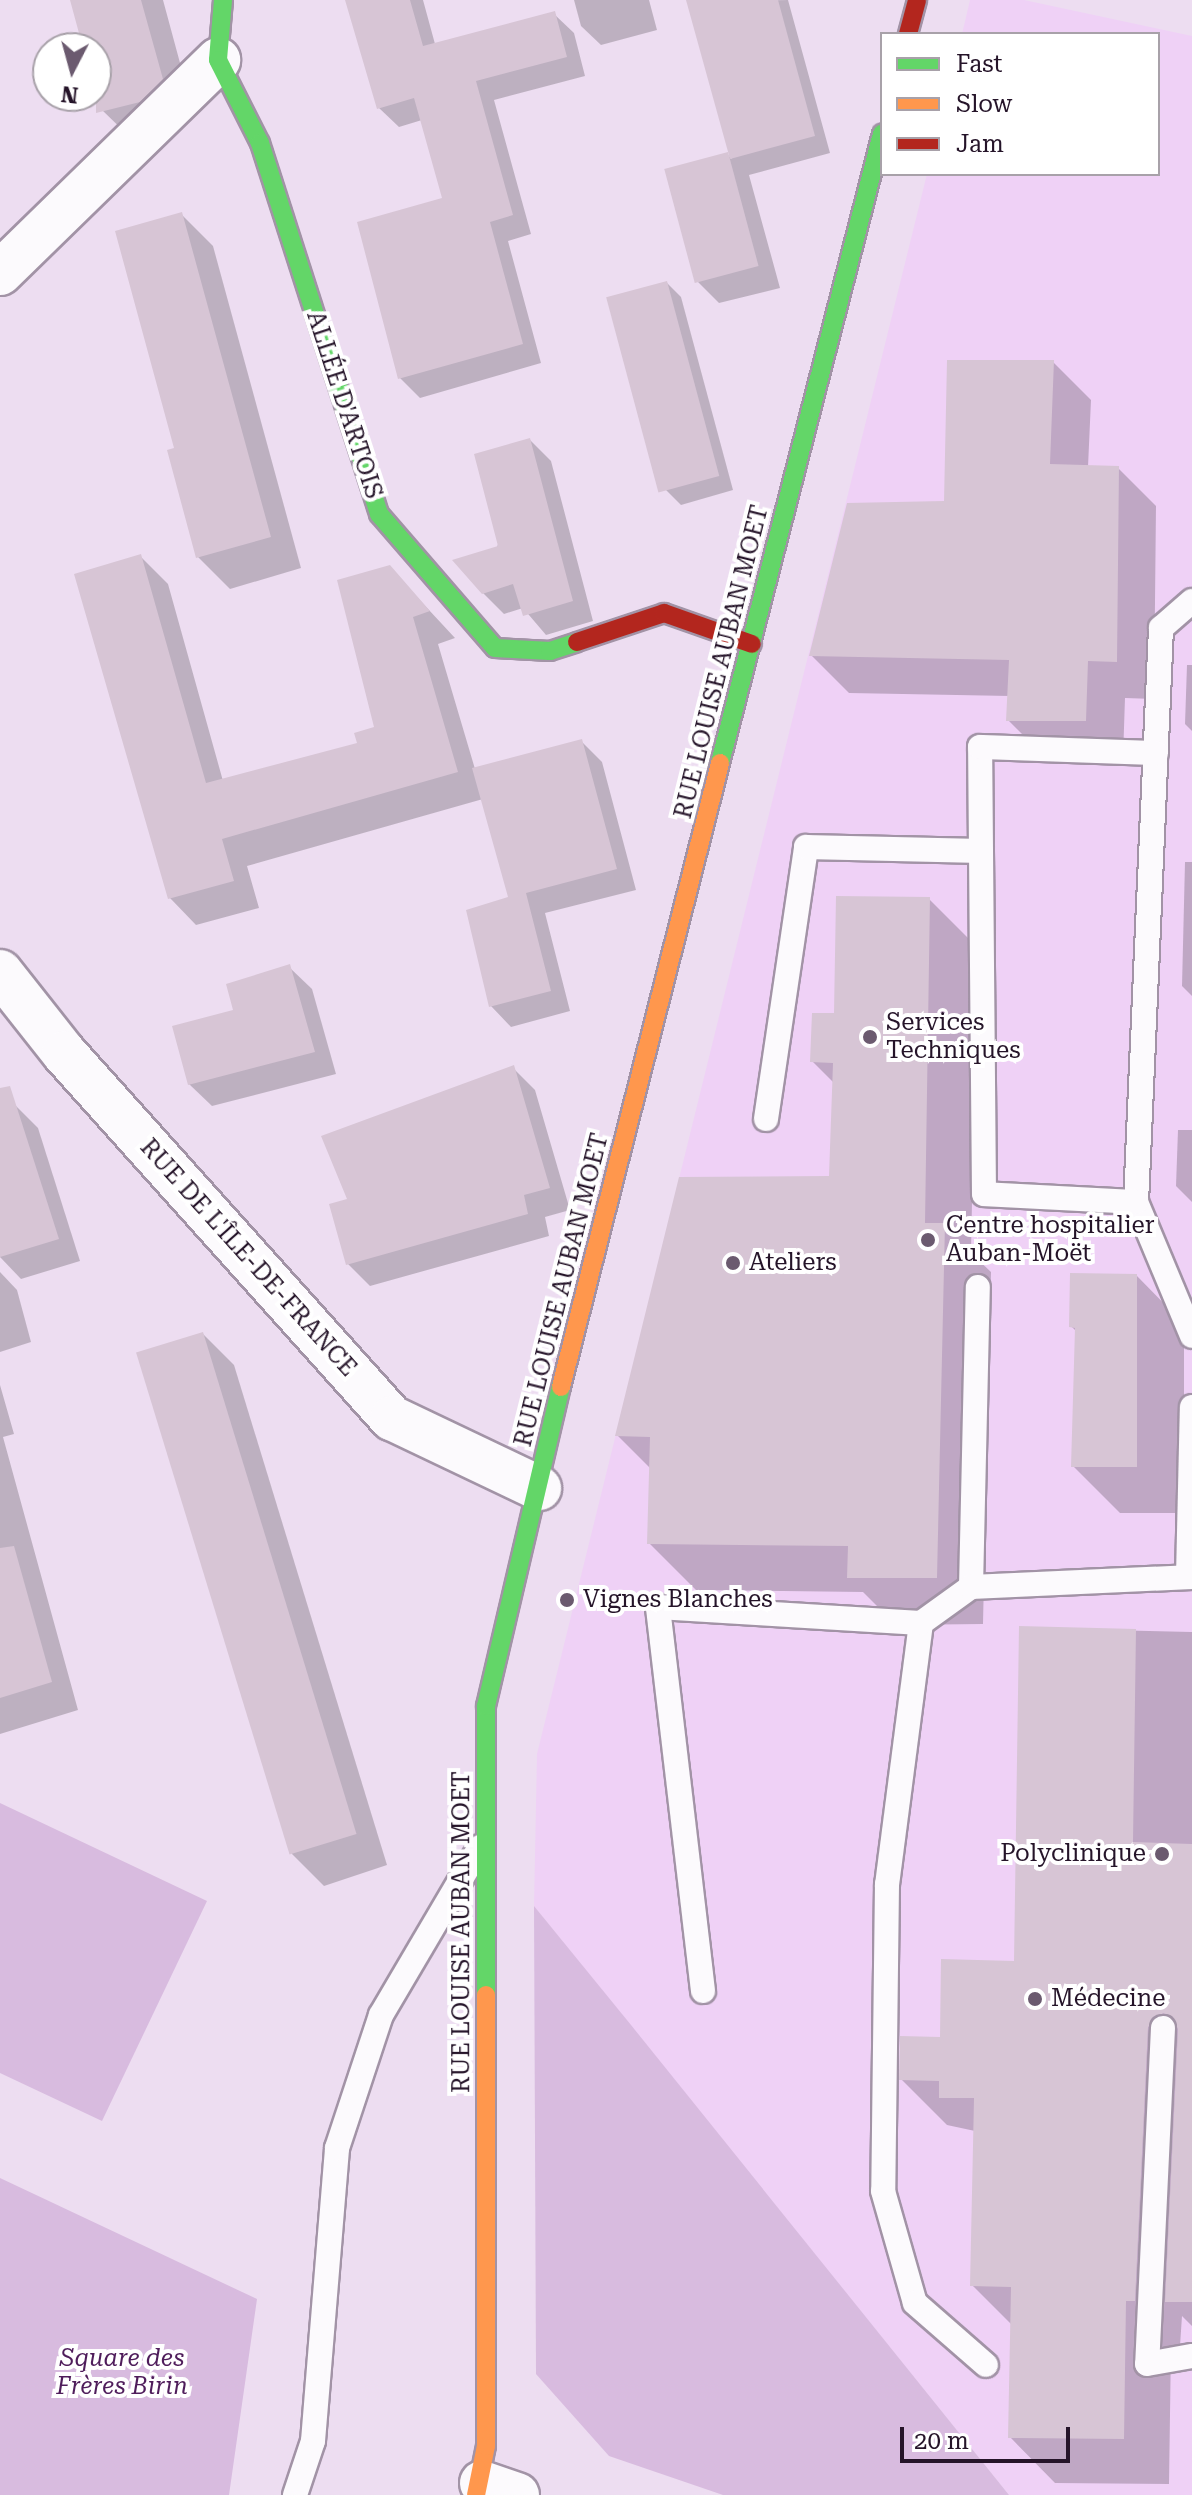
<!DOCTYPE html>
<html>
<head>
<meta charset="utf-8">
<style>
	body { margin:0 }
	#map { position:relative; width:1192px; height:2495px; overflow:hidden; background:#edddf1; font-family:"Roboto Serif",serif }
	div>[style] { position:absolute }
	.built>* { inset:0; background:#efd1f6 }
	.green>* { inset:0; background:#d8bbdf }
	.shadow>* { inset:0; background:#0003 }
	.building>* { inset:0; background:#d7c5d5; transform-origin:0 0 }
	.roads { filter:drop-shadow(2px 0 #a293a6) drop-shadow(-2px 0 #a293a6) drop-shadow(0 2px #a293a6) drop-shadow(0 -2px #a293a6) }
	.lane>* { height:24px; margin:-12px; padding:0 12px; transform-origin:12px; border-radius:12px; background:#fcfafd }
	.street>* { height:44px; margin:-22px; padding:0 22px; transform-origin:22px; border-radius:22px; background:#fcfafd }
	.fast>* { height:18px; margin:-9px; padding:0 9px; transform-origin:9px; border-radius:9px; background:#63d668 }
	.slow>* { height:18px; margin:-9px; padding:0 9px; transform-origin:9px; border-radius:9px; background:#ff974d }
	.jam>* { height:18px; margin:-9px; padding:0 9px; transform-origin:9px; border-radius:9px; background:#b3261e }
	.dots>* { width:22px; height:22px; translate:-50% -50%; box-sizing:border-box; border:4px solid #fff; border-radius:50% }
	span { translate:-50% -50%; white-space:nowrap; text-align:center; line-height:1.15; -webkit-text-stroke:8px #fff; paint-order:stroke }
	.street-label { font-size:24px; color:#251429 }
	.poi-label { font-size:24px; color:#251429 }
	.left { translate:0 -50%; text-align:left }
	.right { translate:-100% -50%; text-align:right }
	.park-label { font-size:24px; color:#4f1d5b; font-style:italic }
	.legend { position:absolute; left:880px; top:32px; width:280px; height:144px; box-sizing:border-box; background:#fff; border:2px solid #a8a1a9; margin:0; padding:10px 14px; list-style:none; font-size:24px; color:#251429 }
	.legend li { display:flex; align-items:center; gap:16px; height:40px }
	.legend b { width:40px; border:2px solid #a8a1a9 }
	.north { position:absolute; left:32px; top:32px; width:80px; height:80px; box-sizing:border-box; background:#fff; border:2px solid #a8a1a9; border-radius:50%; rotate:186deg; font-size:22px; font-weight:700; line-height:32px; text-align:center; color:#251429 }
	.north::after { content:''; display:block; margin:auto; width:28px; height:36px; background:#6b5a6f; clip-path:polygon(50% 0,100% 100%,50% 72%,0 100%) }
	.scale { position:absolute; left:900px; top:2427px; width:170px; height:36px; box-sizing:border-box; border:4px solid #251429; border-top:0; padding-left:10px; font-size:24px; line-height:28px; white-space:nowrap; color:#251429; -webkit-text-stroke:6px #fff; paint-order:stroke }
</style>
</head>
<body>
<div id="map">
	<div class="built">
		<i style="clip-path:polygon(970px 0,1024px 0,1192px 36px,1192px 2495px,1009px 2495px,534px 1906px,537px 1754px,927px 174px,1158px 174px,1158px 34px,962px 34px)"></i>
	</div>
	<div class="green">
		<i style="clip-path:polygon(0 1803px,207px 1901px,102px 2121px,0 2073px)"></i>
		<i style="clip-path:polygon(534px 1906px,631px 2025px,1009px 2495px,723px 2495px,609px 2456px,536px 2374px)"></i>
		<i style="clip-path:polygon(0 2178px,257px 2299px,229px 2495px,0 2495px)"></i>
	</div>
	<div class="shadow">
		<i style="clip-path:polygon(72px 0,163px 0,193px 111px,135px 142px,103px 111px,96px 85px,96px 48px,86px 48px)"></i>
		<i style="clip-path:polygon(347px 0,423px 0,435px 44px,554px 14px,574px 33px,585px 76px,494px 100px,531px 234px,508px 241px,541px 363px,420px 398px,400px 378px,359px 223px,445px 200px,422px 120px,399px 127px,379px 108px)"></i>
		<i style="clip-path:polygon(574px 0,649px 0,657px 30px,601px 45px,581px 26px)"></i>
		<i style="clip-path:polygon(788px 0,830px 153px,749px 175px,780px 288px,719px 303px,697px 281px,727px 154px,732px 159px,688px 2px)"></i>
		<i style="clip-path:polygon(181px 214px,213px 246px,301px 568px,230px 589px,198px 557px,177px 450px)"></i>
		<i style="clip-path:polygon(667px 283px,681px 297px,733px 490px,681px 505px,666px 490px)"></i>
		<i style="clip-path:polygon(1053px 362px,1091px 400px,1088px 467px,1118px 468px,1156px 506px,1154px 699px,1125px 698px,1123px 758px,1046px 758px,1008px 720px,1010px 696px,849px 693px,811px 655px,946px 503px)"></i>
		<i style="clip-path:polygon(530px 440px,551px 461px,593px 621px,546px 635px,523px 608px,504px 614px,483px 593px)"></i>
		<i style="clip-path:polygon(141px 557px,168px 584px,223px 781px,359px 744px,381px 727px,389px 567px,455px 638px,438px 644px,475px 769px,581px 741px,602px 762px,636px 890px,545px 913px,570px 1011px,511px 1027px,491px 1006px,510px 898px,483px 799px,247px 866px,259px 908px,196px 925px,170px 898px)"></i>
		<i style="clip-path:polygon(1187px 665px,1192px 665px,1192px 731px,1185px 724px)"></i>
		<i style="clip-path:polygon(1185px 862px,1192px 862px,1192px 996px,1182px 986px)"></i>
		<i style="clip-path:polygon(929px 899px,977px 947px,971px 1253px,991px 1272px,983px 1624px,896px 1625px,863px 1592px,696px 1590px,649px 1543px,651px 1469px,617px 1435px,831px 1178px,834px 1083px,812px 1061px,836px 1015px)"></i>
		<i style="clip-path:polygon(289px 967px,312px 989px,336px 1074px,212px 1106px,189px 1084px,236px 1011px)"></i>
		<i style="clip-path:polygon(513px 1068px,535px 1090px,570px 1210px,545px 1217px,549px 1236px,370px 1286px,348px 1264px,350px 1201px)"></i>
		<i style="clip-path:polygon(16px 1106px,38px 1128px,80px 1261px,21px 1279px,0 1257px,0 1110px)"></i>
		<i style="clip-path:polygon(1178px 1130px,1192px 1130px,1192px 1202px,1176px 1186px)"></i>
		<i style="clip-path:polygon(0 1272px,17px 1290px,31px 1342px,0 1352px)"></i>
		<i style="clip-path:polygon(1137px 1276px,1184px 1324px,1184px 1513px,1120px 1513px,1073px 1466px,1077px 1332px,1071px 1326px)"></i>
		<i style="clip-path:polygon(203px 1334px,234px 1365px,387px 1865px,324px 1886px,292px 1854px)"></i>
		<i style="clip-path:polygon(0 1385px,14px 1434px,3px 1437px,78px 1710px,0 1734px)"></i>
		<i style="clip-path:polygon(1021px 1628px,1192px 1632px,1192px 2326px,1182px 2316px,1180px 2346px,1171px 2346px,1169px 2484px,1055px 2483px,1010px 2437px,1012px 2325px,972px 2285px,975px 2131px,947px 2125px,901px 2079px,1016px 1963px)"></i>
	</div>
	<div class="building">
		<i style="clip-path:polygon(70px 0,141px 0,163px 79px,140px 102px,96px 113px,96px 48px,83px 48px)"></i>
		<i style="clip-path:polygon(345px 0,410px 0,423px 46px,555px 11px,567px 57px,476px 81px,513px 215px,490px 222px,523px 344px,398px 379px,357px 222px,442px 198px,414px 98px,377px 109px)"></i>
		<i style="clip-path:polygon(686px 0,778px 0,815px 136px,730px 159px)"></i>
		<i style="left:728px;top:152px;width:118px;height:66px;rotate:75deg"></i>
		<i style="clip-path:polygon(182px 212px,271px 537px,196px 558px,167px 450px,174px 448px,115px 231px)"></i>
		<i style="left:667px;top:281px;width:202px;height:63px;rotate:75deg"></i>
		<i style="clip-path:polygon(947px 360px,1054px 360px,1050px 464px,1119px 466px,1117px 662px,1088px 661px,1086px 721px,1006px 721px,1009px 660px,809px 656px,847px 503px,944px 501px)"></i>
		<i style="clip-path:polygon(530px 438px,573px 601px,523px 616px,513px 584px,482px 594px,452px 560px,498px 546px,474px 454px)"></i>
		<i style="clip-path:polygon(141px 554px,206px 783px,357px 743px,354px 733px,374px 727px,337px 580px,390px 565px,430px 611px,413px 617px,458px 772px,222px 839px,234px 881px,168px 899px,74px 574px)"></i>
		<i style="clip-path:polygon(582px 739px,617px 869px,526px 893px,551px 991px,489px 1007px,466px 910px,508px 897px,472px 768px)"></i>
		<i style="clip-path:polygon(836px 896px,930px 897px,925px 1223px,945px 1223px,937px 1578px,847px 1578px,848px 1546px,647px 1544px,650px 1437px,615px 1436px,679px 1177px,829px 1176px,833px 1063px,810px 1062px,812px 1013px,834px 1013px)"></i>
		<i style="clip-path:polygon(290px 964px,315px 1052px,188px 1085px,172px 1026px,233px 1010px,226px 984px)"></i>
		<i style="clip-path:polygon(514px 1065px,550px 1188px,524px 1195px,528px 1214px,346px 1265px,329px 1204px,347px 1199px,321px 1136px)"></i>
		<i style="clip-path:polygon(10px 1086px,59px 1239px,0 1257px,0 1088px)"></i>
		<i style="clip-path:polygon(1070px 1273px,1137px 1274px,1137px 1467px,1071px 1467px,1075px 1328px,1069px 1327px)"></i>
		<i style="left:203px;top:1332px;width:525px;height:70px;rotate:73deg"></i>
		<i style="clip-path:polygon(14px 1546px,52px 1682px,0 1698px,0 1548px)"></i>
		<i style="clip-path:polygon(1019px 1626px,1136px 1629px,1133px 1842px,1192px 1844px,1192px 2302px,1165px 2302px,1178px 2029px,1172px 2016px,1163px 2013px,1148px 2027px,1135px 2301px,1126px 2301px,1124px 2439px,1008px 2438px,1011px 2287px,970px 2286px,974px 2098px,939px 2098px,939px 2081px,899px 2080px,900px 2036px,940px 2037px,941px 1959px,1014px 1961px)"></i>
	</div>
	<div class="roads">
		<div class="lane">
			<i style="left:1192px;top:601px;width:41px;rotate:138.9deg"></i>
			<i style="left:1161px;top:628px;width:575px;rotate:92.49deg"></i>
			<i style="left:1136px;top:1202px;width:145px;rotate:67.3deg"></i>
			<i style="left:766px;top:1119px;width:275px;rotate:-81.6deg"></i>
			<i style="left:806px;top:847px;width:175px;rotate:1.3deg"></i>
			<i style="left:1136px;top:1202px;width:152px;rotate:-177deg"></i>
			<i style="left:984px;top:1194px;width:447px;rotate:-90.5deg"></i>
			<i style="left:980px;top:747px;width:176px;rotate:2deg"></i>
			<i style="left:1188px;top:1577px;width:170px;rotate:-88.7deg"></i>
			<i style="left:971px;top:1587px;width:300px;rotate:-88.7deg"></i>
			<i style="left:921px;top:1623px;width:263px;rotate:97.4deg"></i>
			<i style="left:887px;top:1884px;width:307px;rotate:90.7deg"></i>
			<i style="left:883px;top:2191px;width:116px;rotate:74.1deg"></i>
			<i style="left:915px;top:2303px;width:94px;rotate:41.1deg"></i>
			<i style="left:703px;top:1991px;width:387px;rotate:-96.7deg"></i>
			<i style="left:658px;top:1607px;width:263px;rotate:3.5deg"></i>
			<i style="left:921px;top:1623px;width:62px;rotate:-35.8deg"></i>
			<i style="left:971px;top:1587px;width:221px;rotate:-2.6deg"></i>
			<i style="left:1163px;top:2028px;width:336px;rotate:92.7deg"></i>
			<i style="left:1147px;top:2364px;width:46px;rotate:-10.1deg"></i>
			<i style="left:295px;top:2495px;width:57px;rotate:-71.6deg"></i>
			<i style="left:313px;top:2441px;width:294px;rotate:-85.3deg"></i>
			<i style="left:337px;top:2148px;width:140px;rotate:-71.7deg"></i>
			<i style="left:381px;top:2015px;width:195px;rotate:-59.5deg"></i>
		</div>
		<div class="street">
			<i style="left:0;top:273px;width:305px;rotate:-44.3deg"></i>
			<i style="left:0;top:972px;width:103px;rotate:51.7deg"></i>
			<i style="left:64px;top:1053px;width:491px;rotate:48.1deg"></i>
			<i style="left:392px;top:1418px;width:163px;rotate:25.5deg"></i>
			<i style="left:482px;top:2483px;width:37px;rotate:19deg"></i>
		</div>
		<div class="fast">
			<i style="left:223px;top:0;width:60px;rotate:94.8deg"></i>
			<i style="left:218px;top:60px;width:93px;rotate:63.2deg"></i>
			<i style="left:260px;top:143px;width:390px;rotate:72.2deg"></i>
			<i style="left:379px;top:514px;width:177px;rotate:49.1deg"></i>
			<i style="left:495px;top:648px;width:55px;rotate:3.1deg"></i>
			<i style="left:550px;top:651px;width:28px;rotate:-18deg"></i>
			<i style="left:720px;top:763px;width:650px;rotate:-75.56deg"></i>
			<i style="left:486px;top:1995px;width:289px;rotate:-90deg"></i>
			<i style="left:486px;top:1706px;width:328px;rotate:-76.8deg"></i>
		</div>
		<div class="slow">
			<i style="left:561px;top:1387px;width:644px;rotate:-75.7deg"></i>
			<i style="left:476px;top:2495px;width:50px;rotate:-78.5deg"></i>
			<i style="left:486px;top:2446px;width:451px;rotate:-90deg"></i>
		</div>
		<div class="jam">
			<i style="left:908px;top:34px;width:35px;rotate:-75deg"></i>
			<i style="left:577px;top:642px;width:92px;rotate:-18.4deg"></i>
			<i style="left:664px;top:613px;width:93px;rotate:19.4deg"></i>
		</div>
	</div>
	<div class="dots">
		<i style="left:870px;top:1037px;background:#6b5a6f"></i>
		<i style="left:928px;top:1240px;background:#6b5a6f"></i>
		<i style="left:733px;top:1263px;background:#6b5a6f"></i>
		<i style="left:567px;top:1600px;background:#6b5a6f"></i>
		<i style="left:1162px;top:1854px;background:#6b5a6f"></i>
		<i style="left:1035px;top:1999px;background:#6b5a6f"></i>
	</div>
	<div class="street-label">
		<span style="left:344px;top:405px;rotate:72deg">ALLÉE D'ARTOIS</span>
		<span style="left:722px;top:662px;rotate:-76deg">RUE LOUISE AUBAN MOET</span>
		<span style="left:248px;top:1258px;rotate:48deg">RUE DE L'ÎLE-DE-FRANCE</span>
		<span style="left:562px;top:1290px;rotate:-76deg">RUE LOUISE AUBAN MOET</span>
		<span style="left:462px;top:1932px;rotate:-90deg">RUE LOUISE AUBAN MOET</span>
	</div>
	<div class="poi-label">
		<span class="left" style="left:886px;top:1037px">Services<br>Techniques</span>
		<span class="left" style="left:946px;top:1240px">Centre hospitalier<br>Auban-Moët</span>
		<span class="left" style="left:749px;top:1263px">Ateliers</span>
		<span class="left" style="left:583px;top:1600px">Vignes Blanches</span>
		<span class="right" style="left:1146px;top:1854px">Polyclinique</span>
		<span class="left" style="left:1051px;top:1999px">Médecine</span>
	</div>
	<div class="park-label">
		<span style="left:122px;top:2373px">Square des<br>Frères Birin</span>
	</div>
	<ul class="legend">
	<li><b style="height:10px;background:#63d668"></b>Fast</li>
	<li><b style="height:10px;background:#ff974d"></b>Slow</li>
	<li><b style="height:10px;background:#b3261e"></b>Jam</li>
	</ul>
	<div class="north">N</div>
	<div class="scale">20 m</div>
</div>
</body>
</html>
